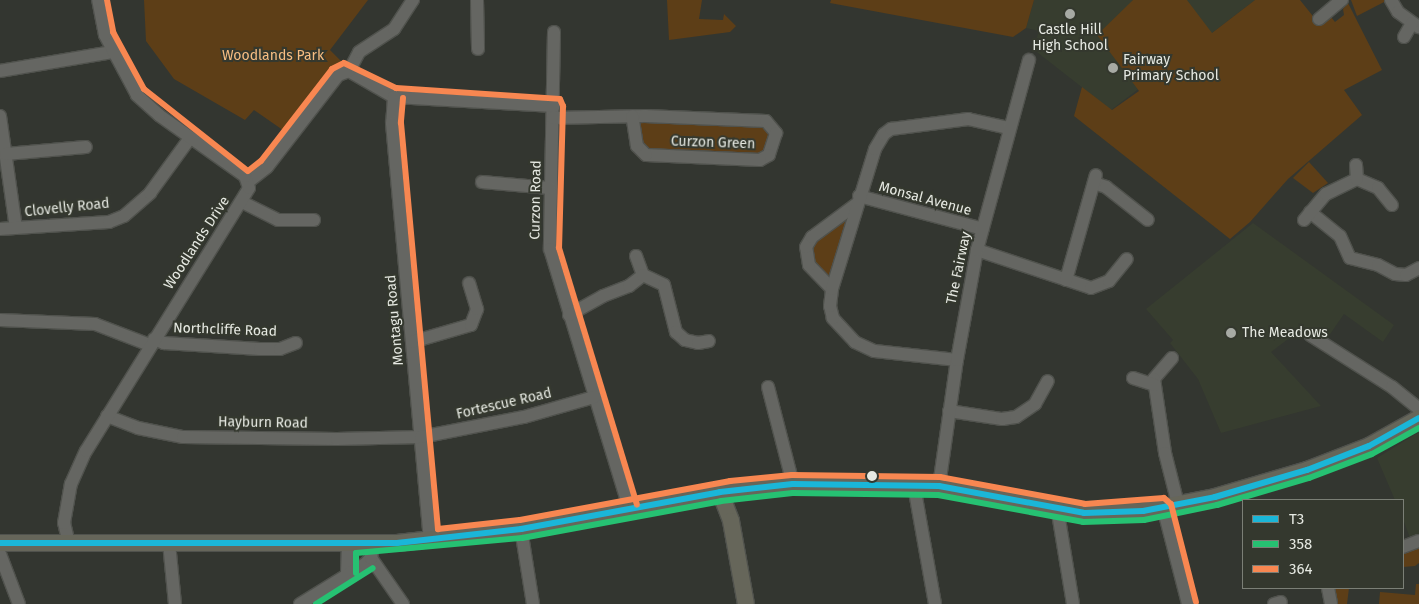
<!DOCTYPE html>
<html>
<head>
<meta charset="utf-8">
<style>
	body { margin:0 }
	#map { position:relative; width:1419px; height:604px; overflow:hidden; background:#333630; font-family:"Fira Sans",sans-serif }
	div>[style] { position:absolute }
	.built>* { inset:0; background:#373d2f }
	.green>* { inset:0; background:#5d3e17 }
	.roads { filter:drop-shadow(1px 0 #50524d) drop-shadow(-1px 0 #50524d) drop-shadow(0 1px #50524d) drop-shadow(0 -1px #50524d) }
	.minor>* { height:12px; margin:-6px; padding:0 6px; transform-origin:6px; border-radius:6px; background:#656662 }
	.major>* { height:16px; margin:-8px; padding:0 8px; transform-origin:8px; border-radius:8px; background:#66665a }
	.bus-1>* { height:6px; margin:-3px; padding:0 3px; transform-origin:3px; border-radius:3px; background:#1ab6d8 }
	.bus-2>* { height:6px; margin:-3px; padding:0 3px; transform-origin:3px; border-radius:3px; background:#26c172 }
	.bus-3>* { height:6px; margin:-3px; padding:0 3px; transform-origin:3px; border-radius:3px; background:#f88751 }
	.dots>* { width:14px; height:14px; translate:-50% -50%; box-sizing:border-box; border:2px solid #34382e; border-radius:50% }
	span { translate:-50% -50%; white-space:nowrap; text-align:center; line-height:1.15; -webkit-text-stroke:4px #34382e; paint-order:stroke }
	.poi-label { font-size:14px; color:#e6e9e2 }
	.left { translate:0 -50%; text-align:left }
	.park-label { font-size:14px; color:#f6bd82 }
	.street-label { font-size:14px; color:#e6e9e2 }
	.legend { position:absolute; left:1242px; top:499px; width:162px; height:90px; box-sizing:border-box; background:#34382e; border:1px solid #7b7f76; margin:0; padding:6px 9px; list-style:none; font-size:15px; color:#e6e9e2 }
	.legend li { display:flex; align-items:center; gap:10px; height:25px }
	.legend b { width:25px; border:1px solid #7b7f76 }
</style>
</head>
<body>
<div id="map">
	<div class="built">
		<i style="clip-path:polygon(1034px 0,1255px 0,1111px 110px,1033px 49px,1039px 31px,1026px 28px)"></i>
		<i style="clip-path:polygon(1253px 223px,1394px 325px,1383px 342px,1344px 314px,1326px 340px,1304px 327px,1271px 352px,1321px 406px,1221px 433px,1198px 379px,1170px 343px,1173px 340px,1146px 309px)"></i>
		<i style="clip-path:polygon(1419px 432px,1419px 536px,1410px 538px,1403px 519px,1403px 500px,1395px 500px,1377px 458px)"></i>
	</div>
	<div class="green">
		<i style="clip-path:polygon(144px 0,368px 0,330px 50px,344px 64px,290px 135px,254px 110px,245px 120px,174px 79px,146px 41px)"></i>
		<i style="clip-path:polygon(667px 0,702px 0,699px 19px,723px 20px,724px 14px,736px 26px,730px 32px,669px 40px)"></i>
		<i style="clip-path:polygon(831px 0,1034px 0,1026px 28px,1013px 37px,830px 3px)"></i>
		<i style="clip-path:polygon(1133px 0,1187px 0,1212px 33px,1255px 0,1300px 0,1320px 25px,1331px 17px,1335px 22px,1344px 15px,1343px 9px,1348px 3px,1382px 70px,1344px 90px,1362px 115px,1288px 179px,1250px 222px,1230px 239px,1074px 116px,1082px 87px,1112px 110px,1139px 91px,1097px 35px)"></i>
		<i style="clip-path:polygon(1351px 0,1386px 0,1386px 1px,1357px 16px)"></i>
		<i style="clip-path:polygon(632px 116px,770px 124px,769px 155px,646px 155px)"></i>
		<i style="clip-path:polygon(1309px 162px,1328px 183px,1313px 193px,1293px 178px)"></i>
		<i style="clip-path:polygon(844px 216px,848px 220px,832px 273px,824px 278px,813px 266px,809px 247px)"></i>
		<i style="clip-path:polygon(1419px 541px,1419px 563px,1415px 566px,1403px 567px,1403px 547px)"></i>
		<i style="clip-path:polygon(1416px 584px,1419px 584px,1419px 604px,1379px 604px,1380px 592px,1415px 595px)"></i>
		<i style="clip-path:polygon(1328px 588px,1349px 588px,1347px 604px,1331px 604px)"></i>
	</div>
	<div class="roads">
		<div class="minor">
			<i style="left:477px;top:0;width:49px;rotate:88.8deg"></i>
			<i style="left:1391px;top:0;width:14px;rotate:60deg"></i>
			<i style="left:1398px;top:12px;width:26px;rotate:36deg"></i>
			<i style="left:1319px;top:19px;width:30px;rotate:-40deg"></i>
			<i style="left:554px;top:32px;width:217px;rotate:91.1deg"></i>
			<i style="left:550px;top:249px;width:270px;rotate:73deg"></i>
			<i style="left:1404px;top:37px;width:16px;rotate:-60deg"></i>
			<i style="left:0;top:71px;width:114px;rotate:-9.6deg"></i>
			<i style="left:349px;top:71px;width:52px;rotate:30deg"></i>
			<i style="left:394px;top:97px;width:160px;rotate:3.2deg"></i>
			<i style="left:349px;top:71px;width:21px;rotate:-62deg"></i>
			<i style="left:359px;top:52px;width:42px;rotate:-33.3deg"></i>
			<i style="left:394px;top:29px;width:35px;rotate:-57deg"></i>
			<i style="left:394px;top:97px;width:26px;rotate:94deg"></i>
			<i style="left:392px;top:123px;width:418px;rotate:84.8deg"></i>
			<i style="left:0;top:116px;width:113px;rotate:81.9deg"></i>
			<i style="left:553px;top:118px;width:92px;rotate:-1.2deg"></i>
			<i style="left:645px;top:116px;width:121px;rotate:2.4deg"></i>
			<i style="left:766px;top:121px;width:16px;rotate:50deg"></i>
			<i style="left:776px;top:133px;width:23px;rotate:108deg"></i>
			<i style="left:769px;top:155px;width:10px;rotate:151deg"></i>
			<i style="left:760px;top:160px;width:114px;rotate:-177.5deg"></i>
			<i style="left:646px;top:155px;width:13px;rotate:-135deg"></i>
			<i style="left:637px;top:146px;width:30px;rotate:-99deg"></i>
			<i style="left:6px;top:154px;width:80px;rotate:-5deg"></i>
			<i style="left:1357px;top:179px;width:23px;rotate:23deg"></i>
			<i style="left:1378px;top:188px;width:22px;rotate:51deg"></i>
			<i style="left:248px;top:182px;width:24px;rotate:-38deg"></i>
			<i style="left:267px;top:167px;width:116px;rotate:-52.3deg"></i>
			<i style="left:338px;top:75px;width:12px;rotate:-20deg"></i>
			<i style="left:482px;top:182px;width:68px;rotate:5deg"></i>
			<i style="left:1094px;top:183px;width:13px;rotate:18deg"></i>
			<i style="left:1106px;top:187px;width:53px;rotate:38.2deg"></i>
			<i style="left:859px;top:196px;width:128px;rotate:14.9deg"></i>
			<i style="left:242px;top:202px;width:40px;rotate:26.6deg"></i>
			<i style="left:278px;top:220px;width:36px"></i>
			<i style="left:1310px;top:212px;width:38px;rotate:39deg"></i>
			<i style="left:1340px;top:236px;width:24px;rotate:66deg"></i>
			<i style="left:1350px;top:258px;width:29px;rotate:14deg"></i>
			<i style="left:1378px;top:265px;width:19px;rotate:28deg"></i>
			<i style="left:1395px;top:274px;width:11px;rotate:5deg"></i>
			<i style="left:1406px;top:275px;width:15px;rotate:-28deg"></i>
			<i style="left:1304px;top:220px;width:34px;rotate:-50deg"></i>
			<i style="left:1326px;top:194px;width:34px;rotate:-26deg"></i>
			<i style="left:1357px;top:179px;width:14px;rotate:-94deg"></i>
			<i style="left:0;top:229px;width:109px;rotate:-3.7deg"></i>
			<i style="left:109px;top:222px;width:16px;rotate:-22deg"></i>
			<i style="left:124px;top:216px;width:35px;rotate:-41deg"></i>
			<i style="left:150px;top:193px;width:68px;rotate:-54deg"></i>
			<i style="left:977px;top:250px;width:120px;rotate:18.4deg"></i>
			<i style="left:1091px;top:288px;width:19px;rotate:-21deg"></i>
			<i style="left:1109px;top:281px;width:28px;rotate:-51deg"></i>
			<i style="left:636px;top:256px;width:20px;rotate:70deg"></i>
			<i style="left:1066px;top:280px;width:109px;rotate:-74.1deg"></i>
			<i style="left:832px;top:289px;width:33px;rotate:-134deg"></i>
			<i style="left:809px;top:265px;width:18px;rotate:-99deg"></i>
			<i style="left:806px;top:247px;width:12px;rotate:-59deg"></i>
			<i style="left:812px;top:237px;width:57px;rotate:-36.5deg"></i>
			<i style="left:569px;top:315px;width:39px;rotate:-29deg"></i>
			<i style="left:603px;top:296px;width:28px;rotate:-21deg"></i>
			<i style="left:629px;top:286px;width:18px;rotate:-38deg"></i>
			<i style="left:643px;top:275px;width:23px;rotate:25deg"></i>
			<i style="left:664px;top:285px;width:49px;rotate:75.7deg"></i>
			<i style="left:676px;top:332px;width:12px;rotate:42deg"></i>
			<i style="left:685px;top:340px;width:13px;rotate:13deg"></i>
			<i style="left:698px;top:343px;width:11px;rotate:-10deg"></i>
			<i style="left:0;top:320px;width:95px;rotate:2.4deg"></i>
			<i style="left:95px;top:324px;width:59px;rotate:20.9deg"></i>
			<i style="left:1310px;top:335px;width:97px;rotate:32.4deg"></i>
			<i style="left:1392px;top:387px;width:35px;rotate:39deg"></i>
			<i style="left:154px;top:339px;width:11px;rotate:22deg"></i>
			<i style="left:164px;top:343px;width:96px;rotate:3.6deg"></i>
			<i style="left:260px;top:349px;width:20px"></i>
			<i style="left:280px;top:349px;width:17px;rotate:-21deg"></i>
			<i style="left:412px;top:342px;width:61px;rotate:-16.1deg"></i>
			<i style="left:471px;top:325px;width:17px;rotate:-69deg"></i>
			<i style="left:477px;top:309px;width:27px;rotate:-107deg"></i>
			<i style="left:1172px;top:358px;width:28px;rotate:131deg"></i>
			<i style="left:1154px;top:379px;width:75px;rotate:81.5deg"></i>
			<i style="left:1165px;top:453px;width:53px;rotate:75.7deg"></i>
			<i style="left:957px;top:360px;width:83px;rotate:-173.8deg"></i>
			<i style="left:874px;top:351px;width:21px;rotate:-155deg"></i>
			<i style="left:855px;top:342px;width:33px;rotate:-133deg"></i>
			<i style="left:833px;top:318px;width:12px;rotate:-104deg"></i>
			<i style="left:830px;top:306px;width:17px;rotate:-83deg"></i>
			<i style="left:832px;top:289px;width:146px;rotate:-72.9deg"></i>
			<i style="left:875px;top:149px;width:17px;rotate:-59deg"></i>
			<i style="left:884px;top:134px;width:9px;rotate:-36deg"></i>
			<i style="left:891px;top:129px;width:78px;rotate:-7.4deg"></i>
			<i style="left:968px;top:119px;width:42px;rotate:12.4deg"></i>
			<i style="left:1133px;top:378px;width:23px;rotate:18deg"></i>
			<i style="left:768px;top:387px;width:100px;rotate:75.5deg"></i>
			<i style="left:949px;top:411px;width:54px;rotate:8.6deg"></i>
			<i style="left:1002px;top:419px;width:14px;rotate:-8deg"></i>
			<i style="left:1016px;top:417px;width:23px;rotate:-34deg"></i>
			<i style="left:1035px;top:404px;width:26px;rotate:-61deg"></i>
			<i style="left:107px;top:416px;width:33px;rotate:21deg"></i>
			<i style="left:138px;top:428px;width:46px;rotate:11.3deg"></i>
			<i style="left:183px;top:437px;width:154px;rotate:0.7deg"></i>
			<i style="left:337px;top:439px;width:84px;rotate:-1.4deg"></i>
			<i style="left:421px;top:437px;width:105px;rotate:-11deg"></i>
			<i style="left:524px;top:417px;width:73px;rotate:-15.9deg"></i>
			<i style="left:914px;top:486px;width:120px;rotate:79.9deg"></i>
			<i style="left:939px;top:486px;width:127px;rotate:-81.9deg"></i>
			<i style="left:957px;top:360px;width:112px;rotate:-79.7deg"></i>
			<i style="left:977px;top:250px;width:197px;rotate:-74.7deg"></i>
			<i style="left:1057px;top:507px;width:98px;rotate:80.6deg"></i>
			<i style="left:1163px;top:507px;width:100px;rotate:75.5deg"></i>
			<i style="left:521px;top:529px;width:76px;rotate:80.9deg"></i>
			<i style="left:169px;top:543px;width:61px;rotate:84.4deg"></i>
			<i style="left:69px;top:544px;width:22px;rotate:-103deg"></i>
			<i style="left:64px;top:523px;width:40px;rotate:-80deg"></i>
			<i style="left:71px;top:484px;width:36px;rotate:-66deg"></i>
			<i style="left:86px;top:451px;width:309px;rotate:-58.2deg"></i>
			<i style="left:249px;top:188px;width:13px;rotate:-108deg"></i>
			<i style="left:245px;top:176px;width:105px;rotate:-144.7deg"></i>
			<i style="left:159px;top:115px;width:30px;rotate:-138deg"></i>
			<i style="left:137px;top:95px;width:68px;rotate:-118.1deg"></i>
			<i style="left:105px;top:35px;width:36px;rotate:-101deg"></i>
			<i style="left:1403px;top:547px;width:17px;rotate:-21deg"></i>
			<i style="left:0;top:554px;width:53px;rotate:69.2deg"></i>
			<i style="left:371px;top:558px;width:56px;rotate:55.2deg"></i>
			<i style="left:347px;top:573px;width:28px;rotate:-88deg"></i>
			<i style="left:1328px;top:588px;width:16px;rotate:79deg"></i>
			<i style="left:300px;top:604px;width:76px;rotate:-31.6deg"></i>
			<i style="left:365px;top:564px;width:8px;rotate:-45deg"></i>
			<i style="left:371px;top:558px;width:13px;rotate:-81deg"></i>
			<i style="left:1274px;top:604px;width:7px;rotate:-16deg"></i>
		</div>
		<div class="major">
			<i style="left:720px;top:492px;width:31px;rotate:69deg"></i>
			<i style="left:731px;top:521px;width:84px;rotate:79.8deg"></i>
			<i style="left:0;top:543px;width:397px"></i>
			<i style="left:397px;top:543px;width:125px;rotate:-6.4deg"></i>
			<i style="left:521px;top:529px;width:202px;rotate:-10.5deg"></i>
			<i style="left:720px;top:492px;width:73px;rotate:-6.3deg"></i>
			<i style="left:793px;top:484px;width:146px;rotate:0.8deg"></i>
			<i style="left:939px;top:486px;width:147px;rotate:10.5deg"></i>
			<i style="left:1084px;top:513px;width:59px;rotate:-1.9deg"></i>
			<i style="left:1143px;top:511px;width:73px;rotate:-11deg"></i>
			<i style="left:1215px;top:497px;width:96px;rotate:-16.4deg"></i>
			<i style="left:1307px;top:470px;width:66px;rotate:-21.2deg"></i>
			<i style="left:1369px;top:446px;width:57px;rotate:-29.2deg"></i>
		</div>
	</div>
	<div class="bus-1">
		<i style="left:0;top:543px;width:397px"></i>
		<i style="left:397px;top:543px;width:125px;rotate:-6.4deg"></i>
		<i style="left:521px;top:529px;width:202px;rotate:-10.5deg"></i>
		<i style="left:720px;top:492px;width:73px;rotate:-6.3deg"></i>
		<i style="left:793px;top:484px;width:146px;rotate:0.8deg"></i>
		<i style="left:939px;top:486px;width:147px;rotate:10.5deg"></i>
		<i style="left:1084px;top:513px;width:59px;rotate:-1.9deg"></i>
		<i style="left:1143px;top:511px;width:73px;rotate:-11deg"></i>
		<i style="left:1215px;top:497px;width:96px;rotate:-16.4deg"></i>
		<i style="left:1307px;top:470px;width:66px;rotate:-21.2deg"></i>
		<i style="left:1369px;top:446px;width:57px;rotate:-29.2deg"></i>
	</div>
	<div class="bus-2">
		<i style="left:356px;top:573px;width:20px;rotate:-90deg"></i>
		<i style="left:356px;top:553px;width:167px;rotate:-5.2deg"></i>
		<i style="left:522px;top:538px;width:202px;rotate:-10.5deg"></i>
		<i style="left:721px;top:501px;width:72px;rotate:-6.3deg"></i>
		<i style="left:793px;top:493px;width:145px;rotate:0.8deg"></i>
		<i style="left:938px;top:495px;width:147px;rotate:10.5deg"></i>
		<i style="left:1083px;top:522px;width:61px;rotate:-1.9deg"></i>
		<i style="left:1144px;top:520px;width:75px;rotate:-11.6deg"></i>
		<i style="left:1217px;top:505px;width:96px;rotate:-16.4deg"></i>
		<i style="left:1309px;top:478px;width:67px;rotate:-20.9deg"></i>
		<i style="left:1372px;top:454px;width:54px;rotate:-29deg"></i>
		<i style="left:316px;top:604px;width:67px;rotate:-32.3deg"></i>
	</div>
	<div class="bus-3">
		<i style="left:107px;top:0;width:33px;rotate:79deg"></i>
		<i style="left:113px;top:32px;width:65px;rotate:61.5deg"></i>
		<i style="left:144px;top:89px;width:132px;rotate:38.3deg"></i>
		<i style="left:248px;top:171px;width:16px;rotate:-38deg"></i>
		<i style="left:261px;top:161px;width:116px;rotate:-52.3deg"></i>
		<i style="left:332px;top:69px;width:13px;rotate:-27deg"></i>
		<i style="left:344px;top:63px;width:58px;rotate:25.7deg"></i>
		<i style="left:396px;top:88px;width:164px;rotate:3.8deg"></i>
		<i style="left:560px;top:99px;width:8px;rotate:67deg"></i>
		<i style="left:563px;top:106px;width:142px;rotate:91.6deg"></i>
		<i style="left:559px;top:248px;width:268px;rotate:73.1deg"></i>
		<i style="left:403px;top:98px;width:25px;rotate:95deg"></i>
		<i style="left:401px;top:123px;width:408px;rotate:84.8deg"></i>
		<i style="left:438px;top:529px;width:82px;rotate:-6.3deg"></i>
		<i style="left:520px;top:520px;width:214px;rotate:-10.5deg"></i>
		<i style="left:730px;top:481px;width:62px;rotate:-5.5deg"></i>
		<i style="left:792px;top:475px;width:148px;rotate:0.8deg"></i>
		<i style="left:940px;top:477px;width:147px;rotate:10.5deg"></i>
		<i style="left:1085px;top:504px;width:79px;rotate:-4.3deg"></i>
		<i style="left:1164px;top:498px;width:9px;rotate:41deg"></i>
		<i style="left:1171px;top:504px;width:101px;rotate:75.7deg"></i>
	</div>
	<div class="dots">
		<i style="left:1070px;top:14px;background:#a7aaa4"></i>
		<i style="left:1113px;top:68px;background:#a7aaa4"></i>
		<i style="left:1231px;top:333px;background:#a7aaa4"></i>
		<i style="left:872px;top:476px;background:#e6e9e2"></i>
	</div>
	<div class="poi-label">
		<span style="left:1070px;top:38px">Castle Hill<br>High School</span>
		<span class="left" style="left:1123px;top:68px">Fairway<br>Primary School</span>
		<span class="left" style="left:1242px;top:333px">The Meadows</span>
	</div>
	<div class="park-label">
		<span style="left:273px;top:56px">Woodlands Park</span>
	</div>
	<div class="street-label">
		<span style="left:713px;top:143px;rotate:2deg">Curzon Green</span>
		<span style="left:925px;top:199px;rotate:15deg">Monsal Avenue</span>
		<span style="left:536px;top:200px;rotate:-89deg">Curzon Road</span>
		<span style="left:67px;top:208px;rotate:-6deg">Clovelly Road</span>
		<span style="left:197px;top:243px;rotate:-57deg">Woodlands Drive</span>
		<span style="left:959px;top:268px;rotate:-78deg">The Fairway</span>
		<span style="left:395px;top:320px;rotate:-95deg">Montagu Road</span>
		<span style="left:225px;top:330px;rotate:2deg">Northcliffe Road</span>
		<span style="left:504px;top:404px;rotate:-13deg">Fortescue Road</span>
		<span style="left:263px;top:423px;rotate:1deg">Hayburn Road</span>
	</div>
	<ul class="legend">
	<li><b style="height:6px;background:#1ab6d8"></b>T3</li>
	<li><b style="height:6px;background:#26c172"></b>358</li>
	<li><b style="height:6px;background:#f88751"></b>364</li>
	</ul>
</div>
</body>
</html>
